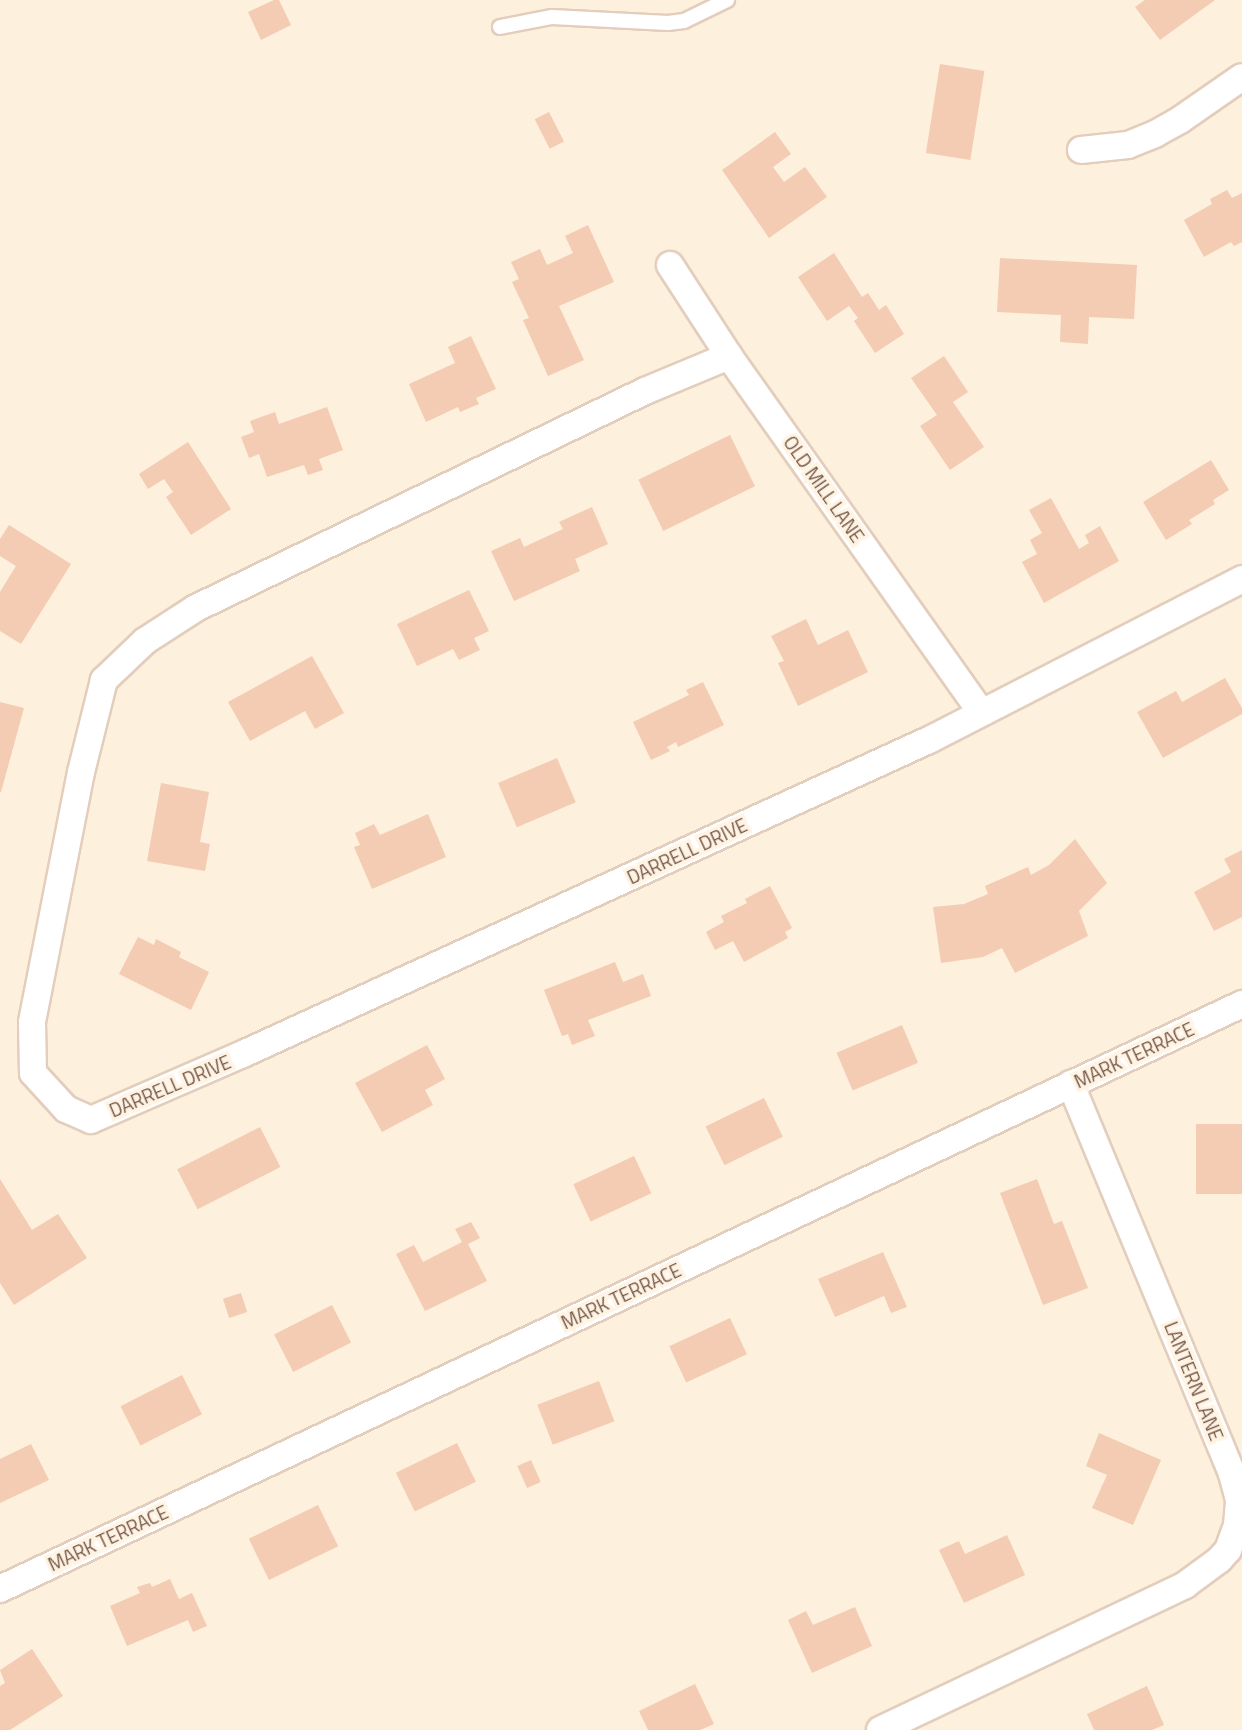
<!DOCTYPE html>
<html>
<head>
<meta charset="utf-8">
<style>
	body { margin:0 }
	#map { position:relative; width:1242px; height:1730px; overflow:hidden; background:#fdf0dd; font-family:"Titillium Web",sans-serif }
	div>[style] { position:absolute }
	.building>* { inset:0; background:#f4cbb3; transform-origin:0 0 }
	.roads { filter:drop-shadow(2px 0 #e3cdbc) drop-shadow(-2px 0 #e3cdbc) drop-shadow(0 2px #e3cdbc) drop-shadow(0 -2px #e3cdbc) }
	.lane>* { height:14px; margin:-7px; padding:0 7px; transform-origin:7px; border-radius:7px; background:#fff }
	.street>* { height:26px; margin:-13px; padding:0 13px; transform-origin:13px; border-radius:13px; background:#fff }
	span { translate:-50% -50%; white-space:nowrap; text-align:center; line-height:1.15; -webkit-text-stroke:7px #fff4e4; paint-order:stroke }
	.street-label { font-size:19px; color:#735445 }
</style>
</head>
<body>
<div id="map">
	<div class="building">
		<i style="clip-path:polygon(274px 0,279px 0,291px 25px,261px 40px,248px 12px)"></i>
		<i style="clip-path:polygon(1145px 0,1215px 0,1160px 40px,1135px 7px)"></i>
		<i style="left:940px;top:64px;width:45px;height:90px;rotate:9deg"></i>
		<i style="left:549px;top:112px;width:33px;height:16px;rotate:63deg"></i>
		<i style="clip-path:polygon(775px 132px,791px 154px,773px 167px,784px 182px,805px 167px,827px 197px,769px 238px,722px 170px)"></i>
		<i style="clip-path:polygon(1227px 190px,1232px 198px,1242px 193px,1242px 242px,1234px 246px,1231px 242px,1204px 257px,1184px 220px,1212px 204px,1210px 199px)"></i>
		<i style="clip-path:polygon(588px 225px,614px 282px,559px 306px,584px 360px,548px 376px,523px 320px,529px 318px,512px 282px,519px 279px,511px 262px,540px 249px,547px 265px,573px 253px,565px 236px)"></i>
		<i style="clip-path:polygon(834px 253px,862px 297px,868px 293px,879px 310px,886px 305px,904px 334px,875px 353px,854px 321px,858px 318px,849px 306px,827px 321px,798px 277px)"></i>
		<i style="clip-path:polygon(1000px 258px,1137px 265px,1134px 319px,1089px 317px,1088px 344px,1060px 342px,1061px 315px,997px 312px)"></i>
		<i style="clip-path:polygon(471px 336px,496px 389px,476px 398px,479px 404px,460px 412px,458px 407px,426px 422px,409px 384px,455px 363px,448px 347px)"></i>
		<i style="clip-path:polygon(944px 356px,968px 392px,953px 402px,984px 447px,950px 470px,920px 426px,937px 415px,911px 378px)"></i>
		<i style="clip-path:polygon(327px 407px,343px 450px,319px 459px,323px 470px,308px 475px,304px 465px,267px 477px,259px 454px,249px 458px,241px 437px,254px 432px,250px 421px,275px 412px,279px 424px)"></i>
		<i style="left:730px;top:435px;width:57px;height:102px;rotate:64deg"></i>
		<i style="clip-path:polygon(188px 442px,231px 509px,191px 535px,166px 497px,173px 492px,164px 479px,148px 489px,139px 474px)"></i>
		<i style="clip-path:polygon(1211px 460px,1229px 490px,1213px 500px,1215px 504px,1189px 520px,1192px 524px,1166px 540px,1143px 502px)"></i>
		<i style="clip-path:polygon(1051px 498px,1079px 549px,1089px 543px,1085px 535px,1100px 526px,1119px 561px,1044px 603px,1022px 562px,1037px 554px,1030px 540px,1042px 533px,1029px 510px)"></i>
		<i style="clip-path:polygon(592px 507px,608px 544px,575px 559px,580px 571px,514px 601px,491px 551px,520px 538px,524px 547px,563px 529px,559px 522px)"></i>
		<i style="clip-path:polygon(9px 525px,71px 564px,21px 644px,0 631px,0 592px,16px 566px,0 556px,0 539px)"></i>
		<i style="clip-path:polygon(469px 590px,489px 631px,474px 638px,480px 650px,459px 660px,453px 649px,417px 666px,397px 624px)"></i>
		<i style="clip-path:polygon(806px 619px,818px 645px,848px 630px,868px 672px,798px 706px,778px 663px,784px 661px,771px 636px)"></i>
		<i style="clip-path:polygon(312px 656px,344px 713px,315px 729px,305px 711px,250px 741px,228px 702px)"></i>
		<i style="clip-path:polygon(1225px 678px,1242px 708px,1242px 714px,1163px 758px,1137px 712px,1176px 691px,1182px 702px)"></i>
		<i style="clip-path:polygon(703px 682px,724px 725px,678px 747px,676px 742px,667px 747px,670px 751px,651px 760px,633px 722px,689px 695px,686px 690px)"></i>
		<i style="clip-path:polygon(0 702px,24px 708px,1px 792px,0 792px)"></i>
		<i style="left:557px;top:758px;width:48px;height:64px;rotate:67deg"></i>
		<i style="clip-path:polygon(161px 783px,209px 792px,200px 842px,210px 844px,205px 871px,147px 861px)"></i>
		<i style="clip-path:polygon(428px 814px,446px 857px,372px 889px,354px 847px,360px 845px,355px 833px,374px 824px,380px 835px)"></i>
		<i style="clip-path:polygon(1075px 839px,1107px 883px,1079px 911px,1088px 936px,1015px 973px,1002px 948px,983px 957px,941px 963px,933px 907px,964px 904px,988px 894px,985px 886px,1028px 867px,1031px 875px,1049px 865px)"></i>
		<i style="clip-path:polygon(1242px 850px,1242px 917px,1214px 931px,1194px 892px,1231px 872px,1224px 859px)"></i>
		<i style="clip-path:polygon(770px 886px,792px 928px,785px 932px,788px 938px,744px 962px,733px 941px,715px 950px,706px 932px,724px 922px,721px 916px,747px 903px,745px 899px)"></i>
		<i style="clip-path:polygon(138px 937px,154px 945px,156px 939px,181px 952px,179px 957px,209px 972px,191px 1010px,119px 974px)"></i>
		<i style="clip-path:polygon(615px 962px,623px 982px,643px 974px,651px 996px,588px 1020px,595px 1036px,572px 1045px,568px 1034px,562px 1036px,544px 990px)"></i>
		<i style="left:902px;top:1025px;width:41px;height:71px;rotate:67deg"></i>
		<i style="clip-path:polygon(427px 1045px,445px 1079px,425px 1090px,433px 1105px,382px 1132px,355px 1083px)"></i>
		<i style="left:764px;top:1098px;width:43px;height:65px;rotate:64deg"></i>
		<i style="left:1196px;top:1124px;width:46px;height:70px"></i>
		<i style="left:260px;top:1127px;width:45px;height:93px;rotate:63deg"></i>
		<i style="left:634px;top:1156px;width:41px;height:67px;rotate:65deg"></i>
		<i style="clip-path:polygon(0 1179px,32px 1230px,58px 1214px,87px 1258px,14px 1305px,0 1283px)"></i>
		<i style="clip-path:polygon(1037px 1179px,1054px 1224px,1062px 1221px,1088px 1288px,1043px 1305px,1000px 1193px)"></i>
		<i style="clip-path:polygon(471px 1222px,480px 1238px,468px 1244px,487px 1281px,425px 1311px,396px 1254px,414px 1245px,423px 1262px,462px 1242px,455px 1229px)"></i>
		<i style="clip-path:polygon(883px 1252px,907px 1307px,891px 1313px,884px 1296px,835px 1317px,818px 1279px)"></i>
		<i style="left:241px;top:1293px;width:20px;height:19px;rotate:72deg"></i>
		<i style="left:332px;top:1305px;width:42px;height:65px;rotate:63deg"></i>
		<i style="left:730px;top:1318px;width:40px;height:67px;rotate:65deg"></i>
		<i style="left:182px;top:1375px;width:44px;height:69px;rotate:63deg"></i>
		<i style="left:599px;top:1381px;width:43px;height:66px;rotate:69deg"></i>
		<i style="clip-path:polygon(1099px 1433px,1161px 1460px,1133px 1525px,1092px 1508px,1107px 1475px,1086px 1466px)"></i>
		<i style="left:457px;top:1443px;width:43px;height:68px;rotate:64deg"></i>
		<i style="clip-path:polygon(31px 1444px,49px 1480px,0 1503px,0 1459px)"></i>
		<i style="left:531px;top:1460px;width:24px;height:15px;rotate:66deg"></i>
		<i style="left:318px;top:1505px;width:46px;height:77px;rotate:64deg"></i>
		<i style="clip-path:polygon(1007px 1535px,1025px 1575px,964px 1603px,939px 1550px,959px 1541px,965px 1554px)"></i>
		<i style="clip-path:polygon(170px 1579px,179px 1599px,192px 1593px,207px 1626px,193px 1632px,188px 1620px,127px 1646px,110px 1606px,140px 1593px,137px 1587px,150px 1583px,152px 1587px)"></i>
		<i style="clip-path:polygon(855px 1607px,872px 1646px,812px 1673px,788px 1620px,806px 1611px,813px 1625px)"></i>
		<i style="clip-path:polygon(32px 1649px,63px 1696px,10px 1730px,0 1730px,0 1686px,5px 1683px,0 1670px)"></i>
		<i style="clip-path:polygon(695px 1684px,714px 1724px,700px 1730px,648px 1730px,639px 1711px)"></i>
		<i style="clip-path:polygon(1147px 1686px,1164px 1725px,1152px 1730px,1094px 1730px,1087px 1714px)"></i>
	</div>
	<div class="roads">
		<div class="lane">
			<i style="left:500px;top:27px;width:53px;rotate:-10.9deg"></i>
			<i style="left:552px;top:17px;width:116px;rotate:3deg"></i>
			<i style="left:668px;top:23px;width:16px;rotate:-7deg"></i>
			<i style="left:684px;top:21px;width:48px;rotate:-26deg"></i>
		</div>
		<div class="street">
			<i style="left:1081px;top:150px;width:47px;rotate:-6.1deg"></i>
			<i style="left:1128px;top:145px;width:29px;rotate:-22deg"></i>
			<i style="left:1155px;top:134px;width:29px;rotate:-29deg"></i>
			<i style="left:1180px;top:120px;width:75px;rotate:-34.7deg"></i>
			<i style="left:670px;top:265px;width:108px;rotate:57deg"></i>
			<i style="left:729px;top:356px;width:436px;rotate:54.7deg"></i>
			<i style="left:729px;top:356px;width:91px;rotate:157.4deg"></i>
			<i style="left:645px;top:391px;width:499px;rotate:154.2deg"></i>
			<i style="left:196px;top:608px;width:61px;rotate:147.1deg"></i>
			<i style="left:145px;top:641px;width:57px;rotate:136.4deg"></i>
			<i style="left:104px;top:680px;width:95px;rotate:104deg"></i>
			<i style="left:81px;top:772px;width:255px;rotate:101.1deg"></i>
			<i style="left:32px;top:1022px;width:51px;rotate:88.9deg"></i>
			<i style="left:33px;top:1073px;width:49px;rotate:47.5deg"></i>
			<i style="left:66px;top:1109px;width:27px;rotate:24deg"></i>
			<i style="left:91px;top:1120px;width:166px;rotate:-23.5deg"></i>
			<i style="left:243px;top:1054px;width:757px;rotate:-24.6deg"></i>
			<i style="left:931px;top:739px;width:350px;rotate:-27.2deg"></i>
			<i style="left:0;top:1589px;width:1373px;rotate:-25.22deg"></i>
			<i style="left:880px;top:1730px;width:338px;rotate:-25.4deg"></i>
			<i style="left:1185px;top:1585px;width:42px;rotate:-36.3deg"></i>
			<i style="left:1219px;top:1560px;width:13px;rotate:-48deg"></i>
			<i style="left:1228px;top:1550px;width:27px;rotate:-70deg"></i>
			<i style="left:1237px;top:1525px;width:25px;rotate:-85deg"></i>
			<i style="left:1239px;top:1500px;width:30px;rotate:-105deg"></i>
			<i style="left:1231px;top:1471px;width:419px;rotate:-112.5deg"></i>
		</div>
	</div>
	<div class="street-label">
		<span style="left:824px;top:489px;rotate:55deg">OLD MILL LANE</span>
		<span style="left:687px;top:851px;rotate:-25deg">DARRELL DRIVE</span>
		<span style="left:1134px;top:1055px;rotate:-25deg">MARK TERRACE</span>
		<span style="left:170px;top:1086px;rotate:-23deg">DARRELL DRIVE</span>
		<span style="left:621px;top:1296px;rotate:-25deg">MARK TERRACE</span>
		<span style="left:1194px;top:1381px;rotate:68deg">LANTERN LANE</span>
		<span style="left:108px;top:1538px;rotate:-25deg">MARK TERRACE</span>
	</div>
</div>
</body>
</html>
